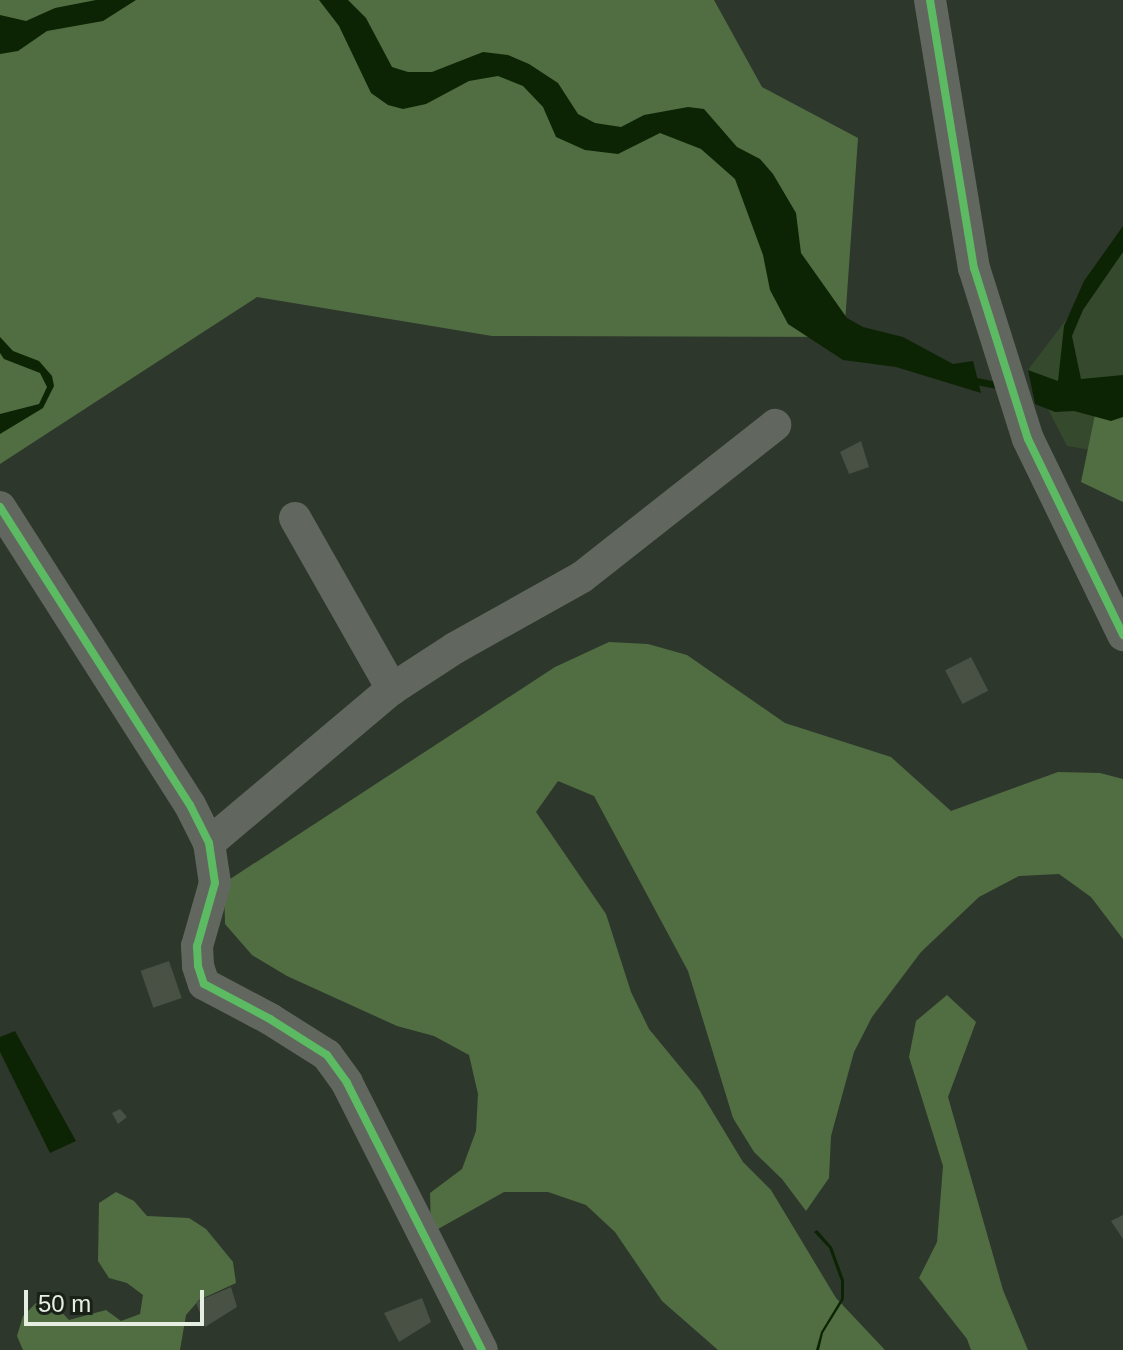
<!DOCTYPE html>
<html>
<head>
<meta charset="utf-8">
<style>
	body { margin:0 }
	#map { position:relative; width:1123px; height:1350px; overflow:hidden; background:#2e372c; font-family:Helvetica,sans-serif }
	div>[style] { position:absolute }
	.green>* { inset:0; background:#354a2c }
	.forest>* { inset:0; background:#506e42 }
	.water>* { inset:0; background:#0d2404 }
	.stream>* { height:7px; margin:-3.5px; padding:0 3.5px; transform-origin:3.5px; border-radius:3.5px; background:#0d2404 }
	.building>* { inset:0; background:#485144; transform-origin:0 0 }
	.minor>* { height:32px; margin:-16px; padding:0 16px; transform-origin:16px; border-radius:16px; background:#61675f }
	.cycleway>* { height:8px; margin:-4px; padding:0 4px; transform-origin:4px; border-radius:4px; background:#5cba63 }
	span { translate:-50% -50%; white-space:nowrap; text-align:center; line-height:1.15; -webkit-text-stroke:8px #192017; paint-order:stroke }
	.scale { position:absolute; left:24px; top:1290px; width:180px; height:36px; box-sizing:border-box; border:4px solid #e5eee1; border-top:0; padding-left:10px; font-size:24px; line-height:28px; white-space:nowrap; color:#e5eee1; -webkit-text-stroke:6px #192017; paint-order:stroke }
</style>
</head>
<body>
<div id="map">
	<div class="green">
		<i style="clip-path:polygon(1123px 226px,1123px 455px,1067px 446px,1028px 370px,1069px 316px)"></i>
	</div>
	<div class="forest">
		<i style="clip-path:polygon(0 0,714px 0,762px 87px,858px 138px,844px 337px,492px 336px,257px 297px,0 464px)"></i>
		<i style="clip-path:polygon(1123px 393px,1123px 502px,1081px 482px,1096px 410px)"></i>
		<i style="clip-path:polygon(609px 642px,648px 644px,687px 655px,785px 723px,891px 757px,951px 811px,1058px 772px,1100px 773px,1123px 779px,1123px 939px,1091px 897px,1059px 874px,1019px 876px,979px 897px,921px 952px,872px 1017px,854px 1052px,831px 1136px,829px 1178px,806px 1211px,782px 1179px,754px 1152px,733px 1118px,688px 971px,594px 796px,558px 781px,536px 812px,606px 914px,631px 992px,649px 1029px,700px 1091px,743px 1162px,771px 1190px,836px 1298px,885px 1350px,718px 1350px,662px 1301px,615px 1232px,586px 1205px,548px 1192px,504px 1192px,431px 1233px,430px 1193px,462px 1169px,476px 1131px,478px 1094px,469px 1055px,434px 1036px,397px 1026px,287px 976px,252px 955px,225px 924px,224px 883px,555px 667px)"></i>
		<i style="clip-path:polygon(947px 995px,976px 1022px,948px 1097px,1003px 1290px,1028px 1350px,971px 1350px,967px 1339px,919px 1278px,937px 1242px,943px 1166px,909px 1057px,916px 1021px)"></i>
		<i style="clip-path:polygon(116px 1192px,134px 1201px,147px 1216px,189px 1218px,206px 1229px,233px 1262px,236px 1283px,199px 1300px,186px 1315px,180px 1350px,23px 1350px,17px 1336px,23px 1316px,36px 1303px,55px 1305px,69px 1320px,106px 1310px,121px 1321px,140px 1314px,143px 1295px,127px 1283px,109px 1278px,98px 1261px,99px 1203px)"></i>
	</div>
	<div class="water">
		<i style="clip-path:polygon(96px 0,136px 0,103px 21px,47px 31px,18px 51px,0 54px,0 15px,26px 21px,55px 8px)"></i>
		<i style="clip-path:polygon(319px 0,348px 0,366px 18px,392px 67px,408px 72px,432px 72px,483px 52px,508px 55px,529px 64px,558px 83px,578px 114px,595px 123px,621px 127px,644px 115px,688px 107px,704px 109px,737px 147px,760px 159px,773px 174px,796px 213px,801px 253px,847px 318px,863px 327px,903px 337px,953px 364px,973px 361px,981px 393px,896px 367px,843px 360px,788px 324px,770px 290px,763px 255px,735px 179px,701px 149px,660px 133px,618px 154px,585px 150px,556px 137px,543px 107px,523px 86px,498px 76px,469px 81px,426px 104px,403px 109px,388px 105px,371px 93px,339px 26px)"></i>
		<i style="clip-path:polygon(1123px 226px,1123px 252px,1083px 310px,1072px 336px,1081px 379px,1123px 375px,1123px 417px,1111px 421px,1074px 411px,1055px 412px,1035px 404px,1028px 370px,1058px 381px,1064px 326px,1084px 281px)"></i>
		<i style="clip-path:polygon(0 337px,13px 351px,39px 361px,52px 376px,54px 386px,43px 408px,0 434px,0 414px,39px 404px,47px 387px,40px 373px,4px 359px,0 353px)"></i>
		<i style="clip-path:polygon(15px 1031px,76px 1141px,50px 1153px,0 1052px,0 1037px)"></i>
		<i style="clip-path:polygon(817px 1230px,832px 1247px,844px 1280px,844px 1299px,823px 1333px,819px 1350px,816px 1350px,821px 1332px,841px 1299px,841px 1281px,829px 1248px,814px 1232px)"></i>
	</div>
	<div class="stream">
		<i style="left:971px;top:380px;width:32px;rotate:11deg"></i>
	</div>
	<div class="building">
		<i style="clip-path:polygon(861px 441px,869px 467px,849px 474px,840px 452px)"></i>
		<i style="left:971px;top:657px;width:38px;height:29px;rotate:63deg"></i>
		<i style="left:169px;top:961px;width:39px;height:30px;rotate:71deg"></i>
		<i style="clip-path:polygon(120px 1109px,127px 1117px,118px 1124px,112px 1113px)"></i>
		<i style="clip-path:polygon(1123px 1215px,1123px 1239px,1111px 1221px)"></i>
		<i style="clip-path:polygon(231px 1287px,237px 1307px,205px 1327px,196px 1302px)"></i>
		<i style="clip-path:polygon(422px 1298px,431px 1322px,399px 1342px,384px 1313px)"></i>
	</div>
	<div class="minor">
		<i style="left:930px;top:0;width:272px;rotate:80.7deg"></i>
		<i style="left:974px;top:268px;width:179px;rotate:72.5deg"></i>
		<i style="left:1028px;top:439px;width:218px;rotate:64.1deg"></i>
		<i style="left:0;top:507px;width:353px;rotate:57.5deg"></i>
		<i style="left:190px;top:805px;width:42px;rotate:63.4deg"></i>
		<i style="left:209px;top:843px;width:40px;rotate:81.5deg"></i>
		<i style="left:215px;top:883px;width:66px;rotate:105.9deg"></i>
		<i style="left:197px;top:946px;width:20px;rotate:87deg"></i>
		<i style="left:198px;top:966px;width:19px;rotate:72deg"></i>
		<i style="left:204px;top:984px;width:75px;rotate:27.9deg"></i>
		<i style="left:270px;top:1019px;width:67px;rotate:32.3deg"></i>
		<i style="left:327px;top:1055px;width:34px;rotate:54deg"></i>
		<i style="left:347px;top:1083px;width:299px;rotate:63.2deg"></i>
		<i style="left:295px;top:518px;width:197px;rotate:60.4deg"></i>
		<i style="left:209px;top:843px;width:239px;rotate:-40.1deg"></i>
		<i style="left:392px;top:689px;width:75px;rotate:-33.1deg"></i>
		<i style="left:455px;top:648px;width:145px;rotate:-29.2deg"></i>
		<i style="left:582px;top:577px;width:246px;rotate:-38.2deg"></i>
	</div>
	<div class="cycleway">
		<i style="left:930px;top:0;width:272px;rotate:80.7deg"></i>
		<i style="left:974px;top:268px;width:179px;rotate:72.5deg"></i>
		<i style="left:1028px;top:439px;width:218px;rotate:64.1deg"></i>
		<i style="left:0;top:507px;width:353px;rotate:57.5deg"></i>
		<i style="left:190px;top:805px;width:42px;rotate:63.4deg"></i>
		<i style="left:209px;top:843px;width:40px;rotate:81.5deg"></i>
		<i style="left:215px;top:883px;width:66px;rotate:105.9deg"></i>
		<i style="left:197px;top:946px;width:20px;rotate:87deg"></i>
		<i style="left:198px;top:966px;width:19px;rotate:72deg"></i>
		<i style="left:204px;top:984px;width:75px;rotate:27.9deg"></i>
		<i style="left:270px;top:1019px;width:67px;rotate:32.3deg"></i>
		<i style="left:327px;top:1055px;width:34px;rotate:54deg"></i>
		<i style="left:347px;top:1083px;width:299px;rotate:63.2deg"></i>
	</div>
	<div class="scale">50 m</div>
</div>
</body>
</html>
